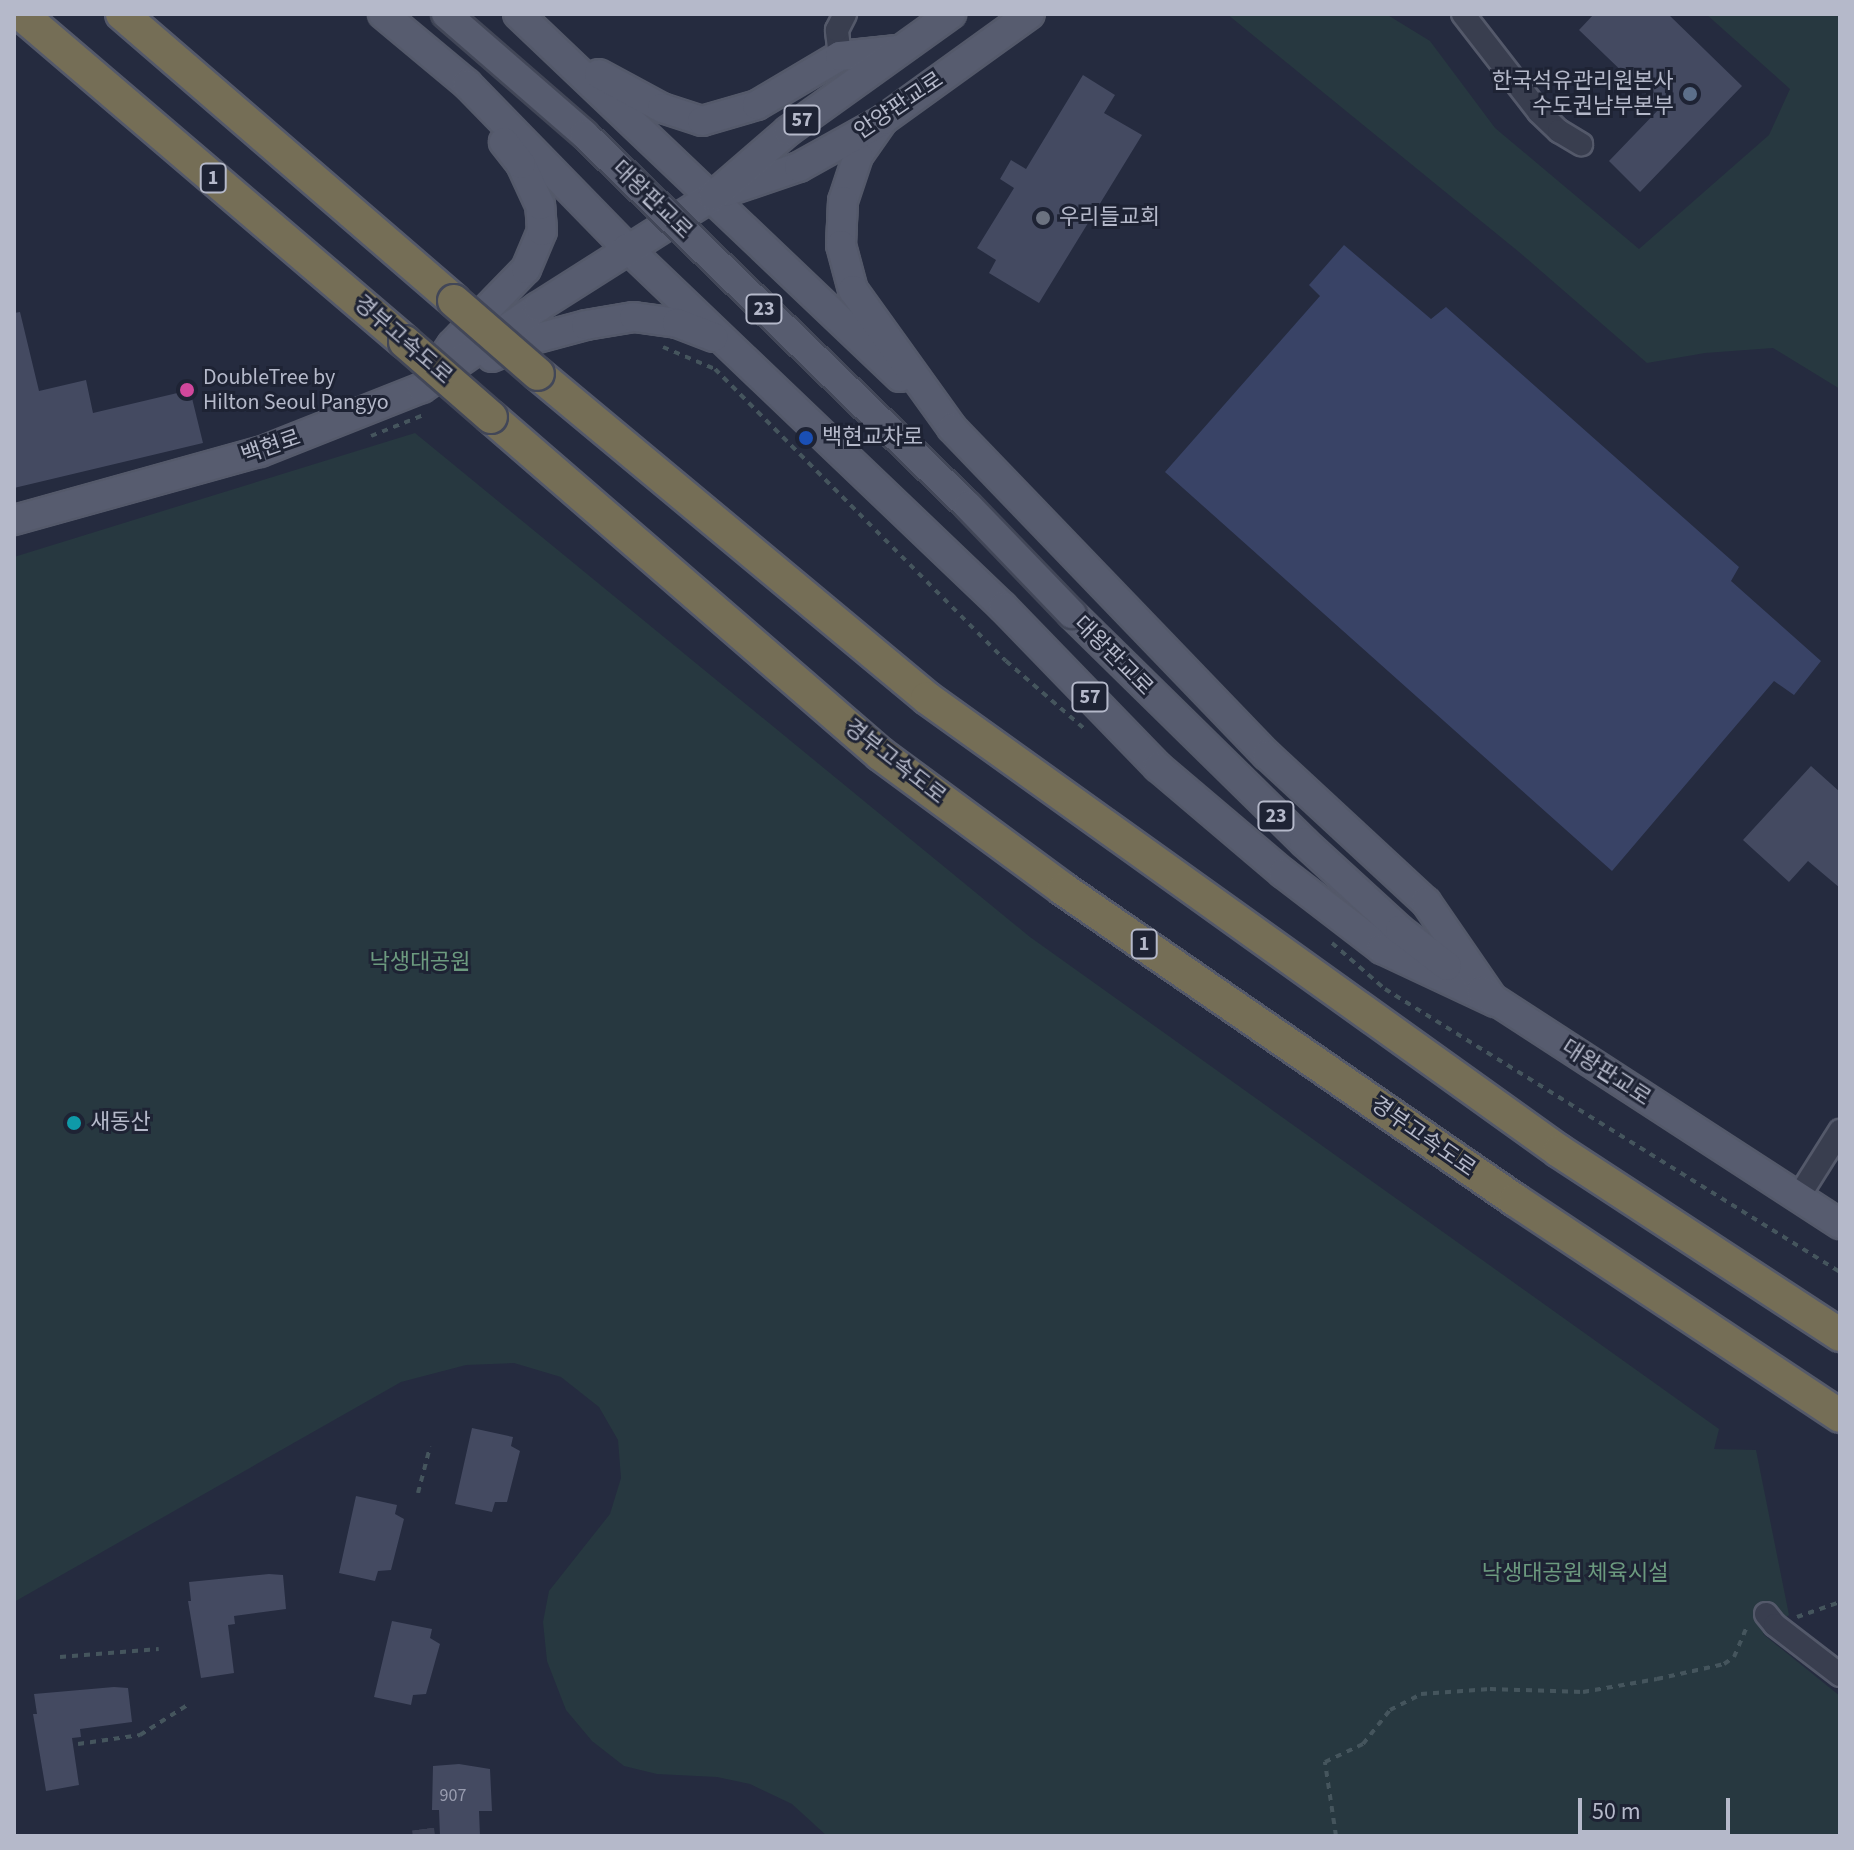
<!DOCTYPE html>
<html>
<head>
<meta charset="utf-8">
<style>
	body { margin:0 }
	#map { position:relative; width:1854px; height:1850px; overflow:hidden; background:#252b3f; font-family:"Source Sans 3","Noto Sans KR",sans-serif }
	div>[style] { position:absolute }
	.green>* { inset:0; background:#273840 }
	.water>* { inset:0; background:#394366 }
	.building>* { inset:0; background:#444a61 }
	.minor-tunnel>* { height:22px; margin-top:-11px; transform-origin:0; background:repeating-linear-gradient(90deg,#3b4054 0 22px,transparent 0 33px) }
	.path>* { height:4px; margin-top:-2px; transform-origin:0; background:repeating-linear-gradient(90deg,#45555d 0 6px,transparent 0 12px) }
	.roads { filter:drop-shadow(2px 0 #54596a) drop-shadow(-2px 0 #54596a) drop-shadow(0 2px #54596a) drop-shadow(0 -2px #54596a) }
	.minor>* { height:22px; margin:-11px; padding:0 11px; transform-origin:11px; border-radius:11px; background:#393e4f }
	.major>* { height:28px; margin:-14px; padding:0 14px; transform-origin:14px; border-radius:14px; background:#575c6f }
	.highway>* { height:32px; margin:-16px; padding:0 16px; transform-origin:16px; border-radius:16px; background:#756e56 }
	.bridges { filter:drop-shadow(2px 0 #424758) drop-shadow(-2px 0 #424758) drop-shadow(0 2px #424758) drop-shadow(0 -2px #424758) }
	.major-bridge>* { height:28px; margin:-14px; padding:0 14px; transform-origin:14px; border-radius:14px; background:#575c6f }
	.highway-bridge>* { height:32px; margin:-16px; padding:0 16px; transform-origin:16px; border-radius:16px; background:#756e56 }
	.dots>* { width:22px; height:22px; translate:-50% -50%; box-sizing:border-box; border:4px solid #1e2334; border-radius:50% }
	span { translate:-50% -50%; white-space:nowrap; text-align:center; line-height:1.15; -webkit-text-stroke:6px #1e2334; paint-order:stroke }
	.number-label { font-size:18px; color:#999db0 }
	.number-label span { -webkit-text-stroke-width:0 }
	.shield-label span { padding:2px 6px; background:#1e2334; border:2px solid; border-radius:6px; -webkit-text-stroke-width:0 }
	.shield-label { font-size:20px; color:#b5b9ca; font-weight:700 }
	.poi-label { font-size:22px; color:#b5b9ca }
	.right { translate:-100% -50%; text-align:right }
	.left { translate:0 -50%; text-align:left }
	.street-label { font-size:22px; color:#b5b9ca }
	.park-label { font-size:22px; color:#6c9a7f }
	.frame { position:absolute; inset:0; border:16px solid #b5b9ca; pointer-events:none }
	.scale { position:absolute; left:1578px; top:1798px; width:152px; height:36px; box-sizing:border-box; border:4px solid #b5b9ca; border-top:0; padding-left:10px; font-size:24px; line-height:28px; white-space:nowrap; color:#b5b9ca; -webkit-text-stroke:6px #1e2334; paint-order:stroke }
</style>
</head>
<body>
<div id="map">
	<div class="green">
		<i style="clip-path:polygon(1227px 14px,1386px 14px,1430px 41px,1495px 128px,1639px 249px,1769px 135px,1790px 89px,1706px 14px,1840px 14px,1840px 389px,1773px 348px,1705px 353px,1647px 363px,1519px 252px)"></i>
		<i style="clip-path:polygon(415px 433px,1030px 937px,1719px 1429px,1714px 1449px,1756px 1450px,1789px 1615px,1763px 1634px,1840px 1696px,1840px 1836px,827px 1836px,792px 1804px,750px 1784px,717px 1777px,657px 1774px,624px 1766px,592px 1741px,566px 1710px,547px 1661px,543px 1622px,549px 1591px,610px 1514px,621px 1478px,618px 1440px,599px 1407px,561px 1377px,514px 1363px,466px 1365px,401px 1382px,14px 1602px,14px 557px)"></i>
	</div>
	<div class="water">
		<i style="clip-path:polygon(1344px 245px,1431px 319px,1446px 307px,1739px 567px,1731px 581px,1821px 661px,1794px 695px,1774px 681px,1612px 871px,1165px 472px,1320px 296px,1309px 285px)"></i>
	</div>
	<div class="building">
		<i style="clip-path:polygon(1594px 14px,1668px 14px,1742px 86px,1640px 192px,1609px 161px,1660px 108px,1579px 30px)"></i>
		<i style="clip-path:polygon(1083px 75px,1115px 95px,1104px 113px,1142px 135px,1039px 303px,989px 273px,996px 260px,977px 248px,1014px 188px,1000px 179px,1011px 160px,1026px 169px)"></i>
		<i style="clip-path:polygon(20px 312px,39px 391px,86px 380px,93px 413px,190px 390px,203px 443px,14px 488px,14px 313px)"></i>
		<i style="clip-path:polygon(1811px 766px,1840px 792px,1840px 888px,1808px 861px,1789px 882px,1743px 840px)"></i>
		<i style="clip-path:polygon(472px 1428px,513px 1437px,511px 1446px,520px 1451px,507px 1502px,495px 1502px,492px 1512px,455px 1504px)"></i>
		<i style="clip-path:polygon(356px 1496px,397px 1505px,395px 1514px,404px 1519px,391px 1570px,378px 1571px,375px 1581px,339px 1573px)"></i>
		<i style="clip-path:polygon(269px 1574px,283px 1575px,286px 1609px,234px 1616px,235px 1624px,228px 1625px,234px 1673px,201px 1678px,188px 1601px,191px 1601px,189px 1582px)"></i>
		<i style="clip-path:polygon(392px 1621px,432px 1629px,430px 1638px,440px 1644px,426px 1694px,413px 1695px,411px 1705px,374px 1697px)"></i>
		<i style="clip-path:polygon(114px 1687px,128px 1688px,132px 1722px,80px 1729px,81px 1737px,72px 1738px,79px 1785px,46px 1791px,33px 1714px,37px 1714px,34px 1694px)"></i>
		<i style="clip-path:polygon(459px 1764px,490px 1769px,492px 1811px,479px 1811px,480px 1836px,440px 1836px,439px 1810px,432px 1810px,433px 1766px)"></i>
	</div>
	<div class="minor-tunnel">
		<i style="left:423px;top:1829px;width:7px;rotate:82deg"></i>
	</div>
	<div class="path">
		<i style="left:663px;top:347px;width:56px;rotate:22.9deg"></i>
		<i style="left:715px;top:369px;width:412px;rotate:45.1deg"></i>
		<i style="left:1006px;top:661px;width:107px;rotate:40.8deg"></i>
		<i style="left:371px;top:436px;width:59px;rotate:-21.8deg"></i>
		<i style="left:1332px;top:943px;width:70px;rotate:41deg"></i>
		<i style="left:1385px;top:989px;width:536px;rotate:31.88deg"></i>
		<i style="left:418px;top:1493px;width:48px;rotate:-75.4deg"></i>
		<i style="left:1797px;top:1617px;width:46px;rotate:-19.2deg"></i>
		<i style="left:60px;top:1657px;width:99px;rotate:-4.6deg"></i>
		<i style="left:78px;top:1744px;width:63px;rotate:-8.3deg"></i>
		<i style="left:140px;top:1735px;width:58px;rotate:-32.3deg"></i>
		<i style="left:1336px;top:1836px;width:75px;rotate:-98.5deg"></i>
		<i style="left:1325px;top:1762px;width:42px;rotate:-25.3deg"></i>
		<i style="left:1363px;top:1744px;width:43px;rotate:-51.5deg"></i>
		<i style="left:1390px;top:1710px;width:35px;rotate:-27deg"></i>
		<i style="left:1421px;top:1694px;width:69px;rotate:-4.1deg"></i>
		<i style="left:1490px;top:1689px;width:93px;rotate:1.8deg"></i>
		<i style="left:1583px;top:1692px;width:75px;rotate:-10deg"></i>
		<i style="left:1657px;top:1679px;width:69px;rotate:-12.6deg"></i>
		<i style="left:1724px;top:1664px;width:12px;rotate:-35deg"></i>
		<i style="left:1734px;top:1657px;width:33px;rotate:-67deg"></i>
	</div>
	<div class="roads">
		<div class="minor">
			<i style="left:1463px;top:14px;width:124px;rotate:52.2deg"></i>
			<i style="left:1539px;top:112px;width:28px;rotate:44deg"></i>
			<i style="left:1559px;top:131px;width:26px;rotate:31deg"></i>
			<i style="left:840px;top:56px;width:26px;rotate:-97deg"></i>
			<i style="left:837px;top:30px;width:18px;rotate:-63deg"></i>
			<i style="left:1799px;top:1196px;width:77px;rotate:-57.8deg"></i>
			<i style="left:1766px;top:1614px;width:14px;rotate:51deg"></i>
			<i style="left:1775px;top:1625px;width:82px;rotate:37.6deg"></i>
		</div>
		<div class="major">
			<i style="left:383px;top:14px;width:109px;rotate:39.8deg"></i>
			<i style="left:467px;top:84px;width:229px;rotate:45.7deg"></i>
			<i style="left:627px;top:248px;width:520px;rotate:43.68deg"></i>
			<i style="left:1003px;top:607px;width:223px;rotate:45.9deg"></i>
			<i style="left:1158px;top:767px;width:164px;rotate:40.3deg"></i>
			<i style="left:1283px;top:873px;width:125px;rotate:37.5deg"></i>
			<i style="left:1382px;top:949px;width:125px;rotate:25.1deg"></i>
			<i style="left:518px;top:14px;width:527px;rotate:43.54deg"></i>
			<i style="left:599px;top:74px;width:72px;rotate:28.4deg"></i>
			<i style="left:662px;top:108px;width:42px;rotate:18deg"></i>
			<i style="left:702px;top:121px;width:57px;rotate:-16.2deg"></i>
			<i style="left:757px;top:105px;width:96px;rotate:-30.6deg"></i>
			<i style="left:840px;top:56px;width:55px;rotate:-6.2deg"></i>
			<i style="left:883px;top:120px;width:44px;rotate:124.8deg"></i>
			<i style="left:858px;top:156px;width:47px;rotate:108.4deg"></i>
			<i style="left:843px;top:201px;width:44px;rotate:92.6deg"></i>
			<i style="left:841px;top:245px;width:47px;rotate:75.1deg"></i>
			<i style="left:853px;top:290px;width:170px;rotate:54.3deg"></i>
			<i style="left:952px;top:428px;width:454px;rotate:46.1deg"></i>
			<i style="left:1267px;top:755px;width:217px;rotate:42.8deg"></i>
			<i style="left:1426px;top:902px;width:120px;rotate:55.5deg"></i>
			<i style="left:725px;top:192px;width:78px;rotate:-18.7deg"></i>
			<i style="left:799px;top:167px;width:96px;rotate:-29.2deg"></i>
			<i style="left:883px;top:120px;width:181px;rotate:-35.8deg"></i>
			<i style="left:492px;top:357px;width:46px;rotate:-23.2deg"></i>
			<i style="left:534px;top:339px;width:54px;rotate:-15.1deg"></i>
			<i style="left:586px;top:325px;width:49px;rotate:-9.5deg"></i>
			<i style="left:634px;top:317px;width:43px;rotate:7.9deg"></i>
			<i style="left:677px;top:323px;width:39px;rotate:21deg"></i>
			<i style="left:436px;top:368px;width:28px;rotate:-55deg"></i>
			<i style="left:452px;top:345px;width:106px;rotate:-45.8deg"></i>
			<i style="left:526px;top:269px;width:41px;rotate:-67.2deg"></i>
			<i style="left:542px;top:231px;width:26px;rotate:-94deg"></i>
			<i style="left:540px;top:205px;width:45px;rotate:-114.9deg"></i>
			<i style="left:521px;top:164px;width:28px;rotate:-128deg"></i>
			<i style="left:14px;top:520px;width:255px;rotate:-15.5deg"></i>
			<i style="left:260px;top:452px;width:174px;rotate:-21.6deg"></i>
			<i style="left:422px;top:388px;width:141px;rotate:-34.9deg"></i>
			<i style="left:538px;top:307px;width:207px;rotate:-32.4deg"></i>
			<i style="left:713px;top:196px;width:99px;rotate:-40.9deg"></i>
			<i style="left:788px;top:131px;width:201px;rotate:-35.7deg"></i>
			<i style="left:1072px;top:614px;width:325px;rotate:44.5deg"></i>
			<i style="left:1304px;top:842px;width:130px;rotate:42.5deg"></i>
			<i style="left:1400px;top:930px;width:59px;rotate:37.5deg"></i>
			<i style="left:1481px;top:991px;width:428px;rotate:33deg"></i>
		</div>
		<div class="highway">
			<i style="left:21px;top:14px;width:505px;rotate:40.5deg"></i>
			<i style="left:122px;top:14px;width:439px;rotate:40.8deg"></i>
			<i style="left:538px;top:374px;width:506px;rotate:39.79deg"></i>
			<i style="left:927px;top:698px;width:778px;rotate:35.63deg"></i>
			<i style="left:1559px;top:1151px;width:336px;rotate:33.2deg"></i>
			<i style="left:491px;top:417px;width:515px;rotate:40.9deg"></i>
			<i style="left:880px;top:754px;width:227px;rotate:36.4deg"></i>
			<i style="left:1063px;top:889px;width:549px;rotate:34.53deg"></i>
			<i style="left:1515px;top:1200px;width:390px;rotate:33.6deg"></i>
		</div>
	</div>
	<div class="bridges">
		<div class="major-bridge">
			<i style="left:446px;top:14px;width:183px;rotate:41deg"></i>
			<i style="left:584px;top:134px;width:535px;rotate:44.09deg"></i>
			<i style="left:968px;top:506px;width:150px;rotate:46.1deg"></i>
		</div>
		<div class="highway-bridge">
			<i style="left:454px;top:301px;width:111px;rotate:41deg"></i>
			<i style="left:405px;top:342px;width:114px;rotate:41.1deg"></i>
		</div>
	</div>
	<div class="dots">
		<i style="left:1690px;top:94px;background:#5c6f8a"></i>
		<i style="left:1043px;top:218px;background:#6b7280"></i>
		<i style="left:187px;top:390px;background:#d1479c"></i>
		<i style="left:806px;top:438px;background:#1a4fb4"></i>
		<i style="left:74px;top:1123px;background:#0f9aa8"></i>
	</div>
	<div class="number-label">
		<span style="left:453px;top:1796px">907</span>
	</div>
	<div class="shield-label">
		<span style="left:802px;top:120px">57</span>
		<span style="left:213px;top:178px">1</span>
		<span style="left:764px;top:309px">23</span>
		<span style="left:1090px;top:697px">57</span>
		<span style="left:1276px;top:816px">23</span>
		<span style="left:1144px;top:944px">1</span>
	</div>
	<div class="poi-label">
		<span class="right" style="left:1674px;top:94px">한국석유관리원본사<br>수도권남부본부</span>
		<span class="left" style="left:1059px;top:218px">우리들교회</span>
		<span class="left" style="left:203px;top:390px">DoubleTree by<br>Hilton Seoul Pangyo</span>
		<span class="left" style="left:822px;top:438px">백현교차로</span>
		<span class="left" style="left:90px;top:1123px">새동산</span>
	</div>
	<div class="street-label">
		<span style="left:899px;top:106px;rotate:-34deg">안양판교로</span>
		<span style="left:652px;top:200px;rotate:44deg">대왕판교로</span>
		<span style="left:403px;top:340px;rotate:41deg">경부고속도로</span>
		<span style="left:271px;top:447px;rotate:-19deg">백현로</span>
		<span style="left:1113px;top:656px;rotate:45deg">대왕판교로</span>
		<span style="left:895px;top:762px;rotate:38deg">경부고속도로</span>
		<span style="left:1606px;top:1073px;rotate:33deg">대왕판교로</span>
		<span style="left:1423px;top:1137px;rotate:35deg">경부고속도로</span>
	</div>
	<div class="park-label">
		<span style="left:420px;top:963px">낙생대공원</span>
		<span style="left:1575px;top:1574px">낙생대공원 체육시설</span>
	</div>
	<div class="frame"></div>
	<div class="scale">50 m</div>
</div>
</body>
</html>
